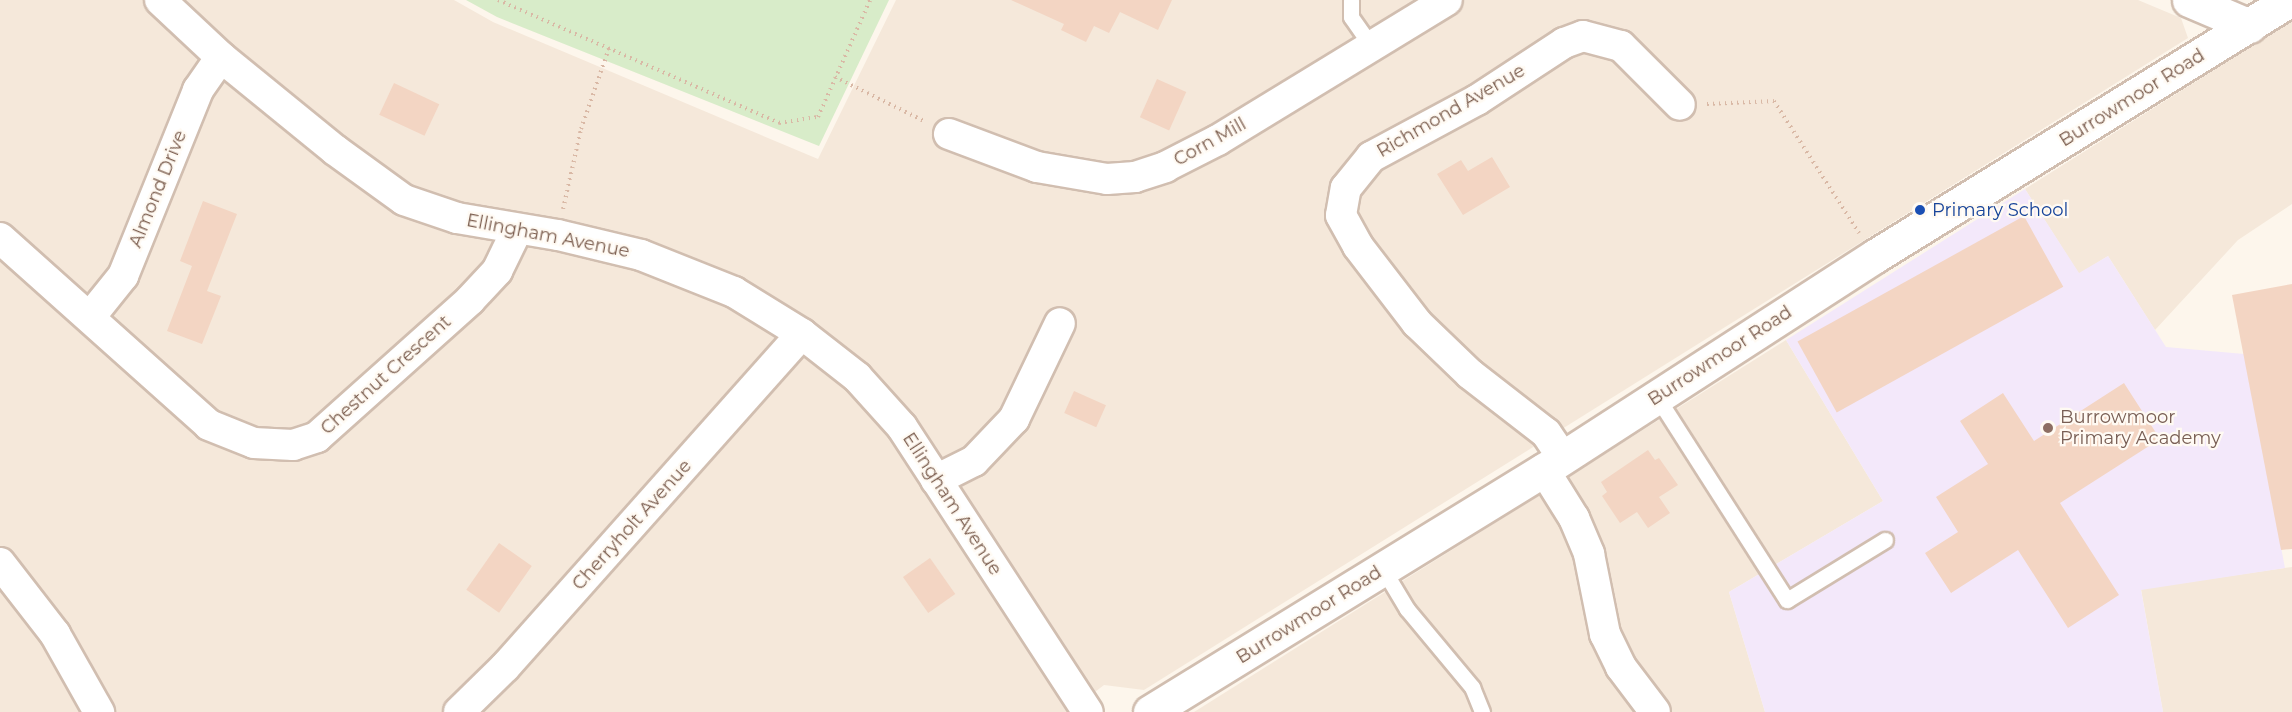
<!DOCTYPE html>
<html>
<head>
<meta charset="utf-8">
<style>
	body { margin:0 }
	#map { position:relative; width:2292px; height:712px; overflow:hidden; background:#fdf6ec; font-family:Montserrat,sans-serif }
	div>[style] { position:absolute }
	.residential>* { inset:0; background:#f5e8da }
	.education>* { inset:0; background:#f3e8fa }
	.green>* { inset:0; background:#d8ecc9 }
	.building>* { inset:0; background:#f3d5c3; transform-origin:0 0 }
	.path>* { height:4px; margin-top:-2px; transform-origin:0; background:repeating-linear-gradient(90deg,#d9b8a5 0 1.5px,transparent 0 6px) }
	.roads { filter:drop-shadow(2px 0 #d1beb0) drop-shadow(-2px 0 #d1beb0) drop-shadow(0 2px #d1beb0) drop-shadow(0 -2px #d1beb0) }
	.service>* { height:15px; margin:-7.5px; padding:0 7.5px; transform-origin:7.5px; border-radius:7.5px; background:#fff }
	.minor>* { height:30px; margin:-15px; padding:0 15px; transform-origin:15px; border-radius:15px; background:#fff }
	.tertiary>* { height:33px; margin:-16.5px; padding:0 16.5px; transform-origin:16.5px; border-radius:16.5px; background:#fff }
	.dots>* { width:16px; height:16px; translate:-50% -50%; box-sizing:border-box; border:3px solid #fffaf3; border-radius:50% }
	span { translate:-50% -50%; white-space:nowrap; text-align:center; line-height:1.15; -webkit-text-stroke:4.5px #fffaf3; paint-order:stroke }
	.street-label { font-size:18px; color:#7a5c4d }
	.transit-label { font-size:18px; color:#164399 }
	.left { translate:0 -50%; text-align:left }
	.education-label { font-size:18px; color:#785e54 }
</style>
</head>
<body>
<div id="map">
	<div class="residential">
		<i style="clip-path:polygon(0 0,454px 0,493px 22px,818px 159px,896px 0,2138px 0,2181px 18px,2188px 38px,1144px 690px,1104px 685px,1069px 712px,0 712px)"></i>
		<i style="clip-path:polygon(2292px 21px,2292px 204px,2238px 240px,2155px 330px,2108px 256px,2079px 274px,2025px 189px)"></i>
		<i style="clip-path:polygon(1786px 340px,1883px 501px,1729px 592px,1765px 712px,1194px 712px)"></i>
		<i style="clip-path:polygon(2292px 567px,2292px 712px,2163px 712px,2141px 589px)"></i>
	</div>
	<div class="education">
		<i style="clip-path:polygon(2025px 189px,2079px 273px,2108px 256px,2166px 347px,2244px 354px,2285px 568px,2141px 590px,2163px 712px,1765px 712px,1729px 592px,1883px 501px,1786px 340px)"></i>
	</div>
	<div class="green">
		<i style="clip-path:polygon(466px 0,889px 0,819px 146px,497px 17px)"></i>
	</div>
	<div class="building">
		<i style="clip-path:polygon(1011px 0,1172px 0,1158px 30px,1120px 12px,1109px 33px,1094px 26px,1086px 42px,1061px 30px,1064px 24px)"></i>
		<i style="left:1157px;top:79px;width:32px;height:42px;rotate:24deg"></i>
		<i style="left:394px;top:83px;width:50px;height:35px;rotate:25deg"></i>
		<i style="clip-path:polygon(1492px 157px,1510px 187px,1463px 215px,1437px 174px,1461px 160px,1468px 171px)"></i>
		<i style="clip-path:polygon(203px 201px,237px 214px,207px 291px,221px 296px,202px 344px,167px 331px,192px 266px,180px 261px)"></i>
		<i style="left:2024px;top:216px;width:81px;height:259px;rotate:61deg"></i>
		<i style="clip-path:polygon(2292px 284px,2292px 549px,2281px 550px,2232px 295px)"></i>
		<i style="clip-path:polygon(2124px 383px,2160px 439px,2060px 503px,2119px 595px,2068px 628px,2018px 550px,1951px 593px,1925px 553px,1958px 532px,1936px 497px,1988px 464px,1960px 421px,2003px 393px,2034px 441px)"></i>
		<i style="left:1074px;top:391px;width:35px;height:24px;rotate:24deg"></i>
		<i style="clip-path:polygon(1648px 450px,1655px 460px,1659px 458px,1678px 485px,1659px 497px,1670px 513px,1648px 528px,1637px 512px,1620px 523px,1602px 496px,1607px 492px,1601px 482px)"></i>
		<i style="left:499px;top:543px;width:40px;height:57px;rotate:35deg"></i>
		<i style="left:930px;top:558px;width:44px;height:33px;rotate:55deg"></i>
	</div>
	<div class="path">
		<i style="left:498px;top:0;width:307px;rotate:23.6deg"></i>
		<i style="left:779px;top:123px;width:39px;rotate:-9deg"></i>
		<i style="left:818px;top:117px;width:128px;rotate:-66deg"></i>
		<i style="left:835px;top:77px;width:99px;rotate:26.3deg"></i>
		<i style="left:1707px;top:104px;width:67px;rotate:-2.6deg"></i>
		<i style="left:1774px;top:101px;width:157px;rotate:57.2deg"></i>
		<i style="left:563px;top:209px;width:82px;rotate:-77.3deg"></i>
		<i style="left:581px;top:129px;width:86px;rotate:-70.9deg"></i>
	</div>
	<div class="roads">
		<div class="service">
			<i style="left:1351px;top:0;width:17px;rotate:90deg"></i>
			<i style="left:1351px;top:17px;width:35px;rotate:55deg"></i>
			<i style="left:1657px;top:397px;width:241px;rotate:57.4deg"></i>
			<i style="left:1787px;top:600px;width:115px;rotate:-31.5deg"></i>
			<i style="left:1383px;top:569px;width:47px;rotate:59deg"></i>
			<i style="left:1407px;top:609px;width:102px;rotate:50.2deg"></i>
			<i style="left:1472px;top:687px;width:27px;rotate:68deg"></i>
		</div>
		<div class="minor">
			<i style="left:160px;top:0;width:83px;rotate:43.1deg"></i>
			<i style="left:221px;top:57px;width:147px;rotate:39.2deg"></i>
			<i style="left:335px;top:150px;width:85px;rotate:35.9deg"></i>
			<i style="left:404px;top:200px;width:56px;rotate:18.8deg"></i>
			<i style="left:457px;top:218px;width:102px;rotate:9.6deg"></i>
			<i style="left:558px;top:235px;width:85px;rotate:13.5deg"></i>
			<i style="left:641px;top:255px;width:100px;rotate:21.7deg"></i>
			<i style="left:734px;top:292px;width:80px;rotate:31.7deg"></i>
			<i style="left:802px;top:334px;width:70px;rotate:38deg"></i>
			<i style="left:857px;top:377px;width:67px;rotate:48deg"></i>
			<i style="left:902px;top:427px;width:340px;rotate:56.9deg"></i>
			<i style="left:949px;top:134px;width:94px;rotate:20.6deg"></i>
			<i style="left:1037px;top:167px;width:71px;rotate:9.7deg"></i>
			<i style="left:1107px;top:179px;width:28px;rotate:-4deg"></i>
			<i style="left:1135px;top:177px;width:32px;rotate:-18deg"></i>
			<i style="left:1165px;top:167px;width:59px;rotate:-27deg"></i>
			<i style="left:1218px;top:140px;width:268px;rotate:-31.4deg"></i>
			<i style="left:0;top:238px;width:280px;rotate:41.8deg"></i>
			<i style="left:209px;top:425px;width:48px;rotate:21.8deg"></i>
			<i style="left:254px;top:443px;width:39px;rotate:3deg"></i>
			<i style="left:293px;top:445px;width:25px;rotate:-18deg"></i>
			<i style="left:317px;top:437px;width:205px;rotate:-41.8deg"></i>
			<i style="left:470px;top:300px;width:40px;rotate:-47deg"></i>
			<i style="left:497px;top:271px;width:46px;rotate:-64deg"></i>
			<i style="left:90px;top:317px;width:53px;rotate:-51.2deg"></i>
			<i style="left:123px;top:276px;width:201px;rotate:-68deg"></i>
			<i style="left:198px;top:90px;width:40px;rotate:-55.1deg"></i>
			<i style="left:1563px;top:458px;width:30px;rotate:-124deg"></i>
			<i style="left:1546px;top:433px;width:96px;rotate:-142.2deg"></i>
			<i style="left:1470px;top:374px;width:74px;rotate:-136.1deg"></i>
			<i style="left:1417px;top:323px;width:97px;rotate:-127.5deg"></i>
			<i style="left:1358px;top:246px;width:35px;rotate:-119deg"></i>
			<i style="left:1341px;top:215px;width:27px;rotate:-80deg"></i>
			<i style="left:1346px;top:188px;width:40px;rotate:-51deg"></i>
			<i style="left:1371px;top:157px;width:120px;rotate:-28.3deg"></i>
			<i style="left:1477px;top:100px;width:104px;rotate:-33.2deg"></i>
			<i style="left:1564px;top:43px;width:20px;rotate:-20deg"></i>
			<i style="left:1583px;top:36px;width:39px;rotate:15deg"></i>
			<i style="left:1621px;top:46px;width:83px;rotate:45deg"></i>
			<i style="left:1544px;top:470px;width:57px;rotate:58deg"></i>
			<i style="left:1574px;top:518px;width:39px;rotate:67deg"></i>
			<i style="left:1589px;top:554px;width:82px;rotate:78.7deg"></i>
			<i style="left:1605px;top:634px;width:37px;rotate:64deg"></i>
			<i style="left:1621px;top:667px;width:56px;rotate:52.9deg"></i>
			<i style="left:936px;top:480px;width:42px;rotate:-26.6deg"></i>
			<i style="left:974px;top:461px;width:58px;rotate:-46.4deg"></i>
			<i style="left:1014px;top:419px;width:106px;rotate:-64.4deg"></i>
			<i style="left:0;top:563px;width:90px;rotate:52.2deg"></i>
			<i style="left:55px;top:634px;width:90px;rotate:60.6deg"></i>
			<i style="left:459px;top:712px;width:64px;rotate:-44.4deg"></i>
			<i style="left:505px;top:667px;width:446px;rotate:-48.3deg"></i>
		</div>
		<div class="tertiary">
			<i style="left:2189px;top:0;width:66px;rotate:23.1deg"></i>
			<i style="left:1150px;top:712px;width:462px;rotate:-31.6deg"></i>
			<i style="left:1544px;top:470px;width:394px;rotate:-32.9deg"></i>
			<i style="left:1875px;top:256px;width:488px;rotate:-31.7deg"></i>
		</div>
	</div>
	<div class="dots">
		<i style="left:1920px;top:210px;background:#1a4fb4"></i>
		<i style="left:2048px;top:428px;background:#8d6e63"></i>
	</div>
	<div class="street-label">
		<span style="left:2132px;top:98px;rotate:-32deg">Burrowmoor Road</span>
		<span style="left:1451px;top:111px;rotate:-30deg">Richmond Avenue</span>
		<span style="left:1210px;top:142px;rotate:-29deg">Corn Mill</span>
		<span style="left:158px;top:189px;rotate:-68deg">Almond Drive</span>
		<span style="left:548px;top:236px;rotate:11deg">Ellingham Avenue</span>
		<span style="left:1720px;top:356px;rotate:-33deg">Burrowmoor Road</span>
		<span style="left:386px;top:375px;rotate:-42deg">Chestnut Crescent</span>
		<span style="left:952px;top:504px;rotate:57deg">Ellingham Avenue</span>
		<span style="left:632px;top:525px;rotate:-48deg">Cherryholt Avenue</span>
		<span style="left:1309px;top:615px;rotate:-32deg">Burrowmoor Road</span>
	</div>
	<div class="transit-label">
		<span class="left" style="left:1932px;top:210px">Primary School</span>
	</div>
	<div class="education-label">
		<span class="left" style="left:2060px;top:428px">Burrowmoor<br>Primary Academy</span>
	</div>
</div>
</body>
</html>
